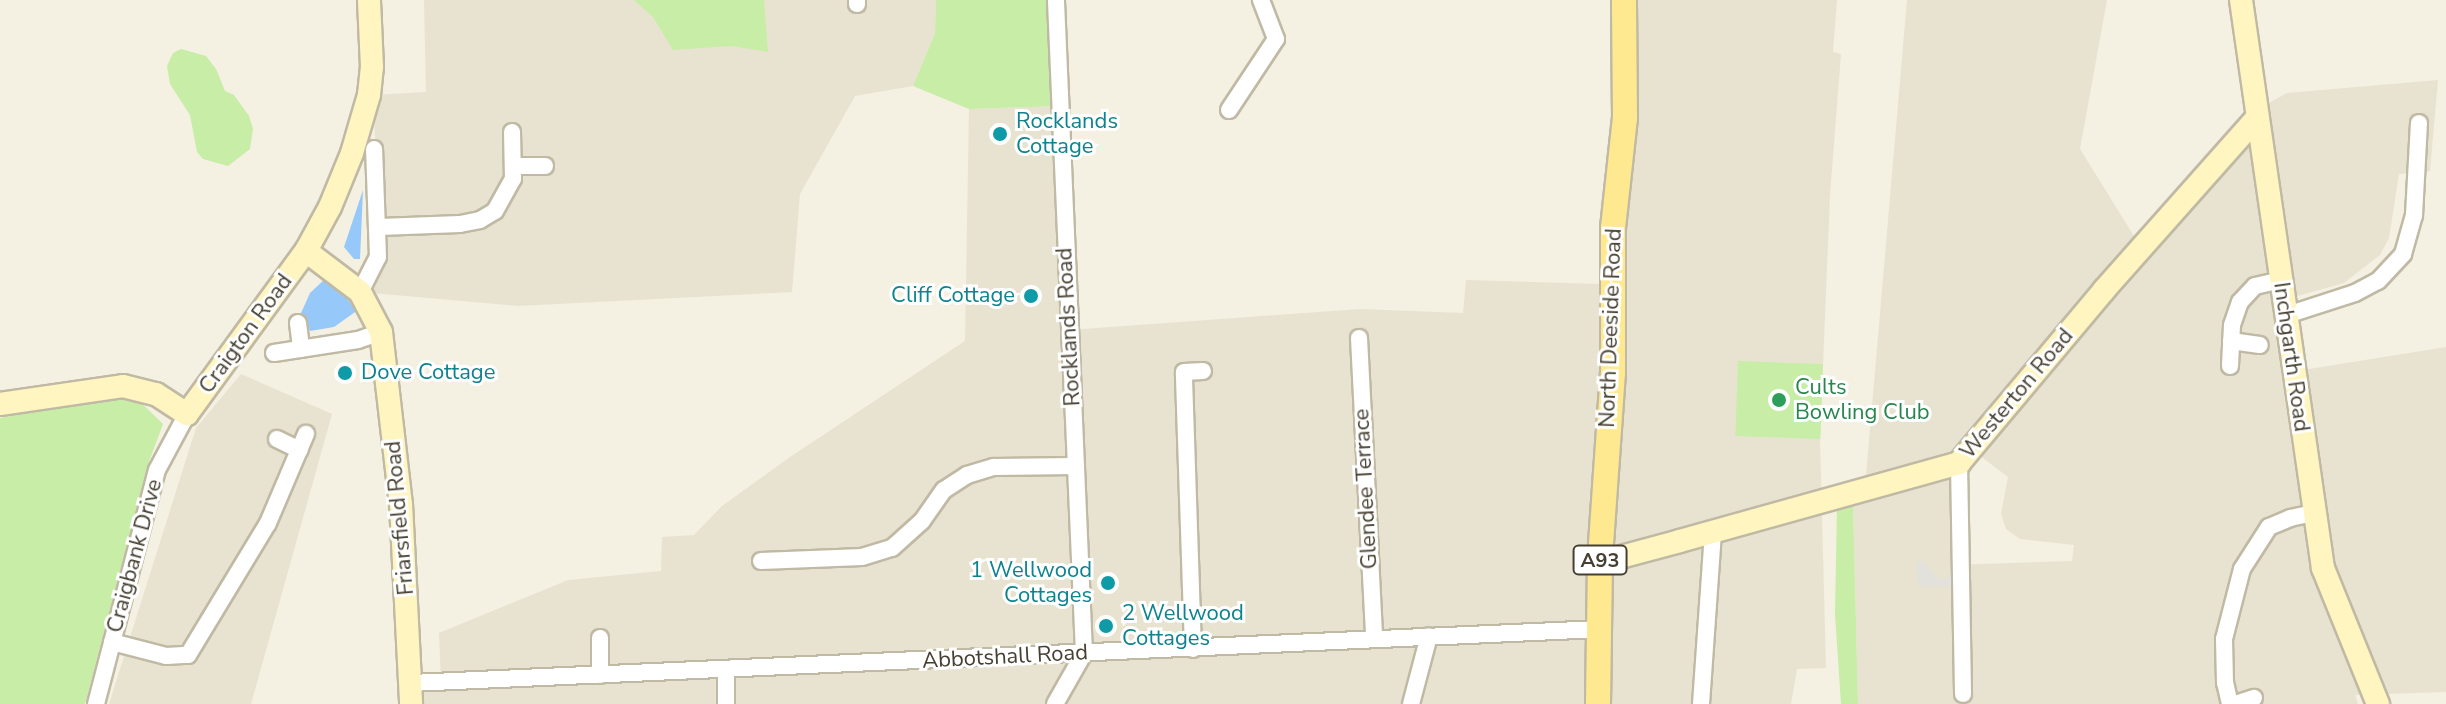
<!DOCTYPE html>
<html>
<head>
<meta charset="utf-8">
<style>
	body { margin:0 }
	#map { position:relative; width:2446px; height:704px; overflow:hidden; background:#f4f0e2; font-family:"Nunito Sans",sans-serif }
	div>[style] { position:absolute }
	.residential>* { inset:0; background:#e8e3d0 }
	.green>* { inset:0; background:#c7eda6; transform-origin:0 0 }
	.parking>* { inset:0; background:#e3e1dc }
	.water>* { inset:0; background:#96c8f9 }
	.roads { filter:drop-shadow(2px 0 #c0b9a4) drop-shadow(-2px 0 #c0b9a4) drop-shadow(0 2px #c0b9a4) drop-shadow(0 -2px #c0b9a4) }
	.street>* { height:16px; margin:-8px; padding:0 8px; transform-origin:8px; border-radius:8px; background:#fff }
	.secondary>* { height:22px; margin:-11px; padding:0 11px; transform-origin:11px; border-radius:11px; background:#fff5c1 }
	.primary>* { height:24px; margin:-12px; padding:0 12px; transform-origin:12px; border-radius:12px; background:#ffe990 }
	.dots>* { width:22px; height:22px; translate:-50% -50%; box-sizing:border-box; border:4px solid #fff; border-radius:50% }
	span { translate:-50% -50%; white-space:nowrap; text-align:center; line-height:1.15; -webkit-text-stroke:6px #fff; paint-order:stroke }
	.shield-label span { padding:2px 6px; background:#fff; border:2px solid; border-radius:6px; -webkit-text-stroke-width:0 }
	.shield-label { font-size:20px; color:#464032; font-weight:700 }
	.culture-label { font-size:22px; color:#0d838f }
	.left { translate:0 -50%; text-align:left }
	.right { translate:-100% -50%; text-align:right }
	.street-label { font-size:22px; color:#464032 }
	.leisure-label { font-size:22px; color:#27864d }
</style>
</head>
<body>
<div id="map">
	<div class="residential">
		<i style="clip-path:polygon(424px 0,936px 0,935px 33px,913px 86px,855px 96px,800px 194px,792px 292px,518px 306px,360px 292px,379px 227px,373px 95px,426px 92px)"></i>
		<i style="clip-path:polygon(1612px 0,1837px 0,1833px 52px,1841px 54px,1830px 195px,1820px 439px,1826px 668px,1797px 669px,1791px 704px,417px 704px,415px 683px,441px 682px,439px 633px,568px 580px,661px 571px,662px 537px,694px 535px,722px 506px,790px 457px,965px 341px,969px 109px,1058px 106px,1070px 330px,1360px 309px,1463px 313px,1466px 280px,1601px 284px,1612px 116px)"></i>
		<i style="clip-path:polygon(1907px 0,2107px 0,2080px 149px,2137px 241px,1953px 461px,1866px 476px)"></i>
		<i style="clip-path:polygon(2438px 80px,2430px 171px,2399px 174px,2389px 238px,2380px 255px,2344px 283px,2273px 303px,2284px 373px,2446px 347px,2446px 692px,2355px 695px,2358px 704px,1858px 704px,1853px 503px,1955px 474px,1952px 565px,2072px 561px,2074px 545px,2020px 539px,2006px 529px,2001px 514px,2008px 477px,1979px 455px,2256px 110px,2287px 93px)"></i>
		<i style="clip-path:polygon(241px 374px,332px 414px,251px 704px,109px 704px,196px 428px)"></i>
	</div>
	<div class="green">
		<i style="clip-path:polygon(634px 0,764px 0,768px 52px,731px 46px,673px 50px,653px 17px)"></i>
		<i style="clip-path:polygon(936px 0,1056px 0,1058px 106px,969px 109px,913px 86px,935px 33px)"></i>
		<i style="clip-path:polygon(181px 49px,206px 56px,216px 69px,225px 91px,234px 95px,249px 116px,253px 129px,250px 149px,228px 166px,203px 159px,197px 152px,190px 115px,170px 84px,167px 66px,173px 53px)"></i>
		<i style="left:1738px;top:361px;width:85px;height:75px;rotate:2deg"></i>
		<i style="clip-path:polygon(134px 396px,163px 424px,147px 467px,85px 704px,0 704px,0 418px,99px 398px)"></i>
		<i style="clip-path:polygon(1853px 503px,1858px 704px,1841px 704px,1835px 614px,1837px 507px)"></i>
	</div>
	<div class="parking">
		<i style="clip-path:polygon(1922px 561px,1938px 579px,1948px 579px,1952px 568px,1956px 569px,1956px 587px,1918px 586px,1916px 563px)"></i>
	</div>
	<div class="water">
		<i style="clip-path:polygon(363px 190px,360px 259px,354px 259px,344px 247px)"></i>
		<i style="clip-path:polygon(326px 278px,358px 310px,334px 327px,310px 331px,301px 313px,310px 293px)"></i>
	</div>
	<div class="roads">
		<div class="street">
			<i style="left:857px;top:0;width:4px;rotate:90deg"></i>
			<i style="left:1229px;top:110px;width:85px;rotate:-56.5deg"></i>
			<i style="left:1276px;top:39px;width:42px;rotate:-111deg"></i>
			<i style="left:513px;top:166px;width:32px"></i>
			<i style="left:379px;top:227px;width:81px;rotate:-2.1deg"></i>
			<i style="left:460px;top:224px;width:20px;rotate:-11deg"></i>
			<i style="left:480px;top:220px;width:17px;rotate:-31deg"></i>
			<i style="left:495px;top:211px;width:37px;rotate:-61deg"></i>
			<i style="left:513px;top:179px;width:47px;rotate:-91.2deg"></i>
			<i style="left:360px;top:292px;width:39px;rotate:-63deg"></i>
			<i style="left:378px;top:257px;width:108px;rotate:-92.1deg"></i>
			<i style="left:2287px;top:315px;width:71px;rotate:-17.9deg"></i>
			<i style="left:2355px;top:293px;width:26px;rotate:-28deg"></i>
			<i style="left:2378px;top:281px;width:37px;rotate:-47deg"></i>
			<i style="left:2403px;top:254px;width:41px;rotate:-74.2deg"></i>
			<i style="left:2414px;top:215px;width:92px;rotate:-86.9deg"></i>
			<i style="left:298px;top:323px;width:26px;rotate:83deg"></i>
			<i style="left:1359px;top:338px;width:301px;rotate:87.1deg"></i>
			<i style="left:2231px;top:341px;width:29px;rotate:8deg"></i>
			<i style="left:274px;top:353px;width:85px;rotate:-8.8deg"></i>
			<i style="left:358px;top:340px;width:24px;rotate:-19deg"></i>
			<i style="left:2230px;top:366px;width:41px;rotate:-87.2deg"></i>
			<i style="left:2232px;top:325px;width:24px;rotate:-71deg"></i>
			<i style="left:2240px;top:302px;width:22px;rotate:-47deg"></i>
			<i style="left:2255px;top:286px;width:27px;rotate:-13deg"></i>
			<i style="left:277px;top:439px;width:25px;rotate:26deg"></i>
			<i style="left:1959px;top:463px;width:231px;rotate:89deg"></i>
			<i style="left:761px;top:561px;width:101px;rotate:-2.3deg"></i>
			<i style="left:862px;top:557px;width:31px;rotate:-17deg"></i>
			<i style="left:892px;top:548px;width:40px;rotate:-42deg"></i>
			<i style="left:922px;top:521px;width:38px;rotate:-55deg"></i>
			<i style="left:944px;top:490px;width:27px;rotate:-33deg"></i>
			<i style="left:967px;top:475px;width:28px;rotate:-17deg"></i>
			<i style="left:994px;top:467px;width:82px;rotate:-0.7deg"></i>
			<i style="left:600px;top:638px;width:37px;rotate:90deg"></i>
			<i style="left:112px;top:642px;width:56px;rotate:14.5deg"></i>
			<i style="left:166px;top:656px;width:22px;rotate:-3deg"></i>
			<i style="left:188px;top:655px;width:154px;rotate:-58.8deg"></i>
			<i style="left:268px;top:523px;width:97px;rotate:-66.9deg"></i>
			<i style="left:1193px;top:649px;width:277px;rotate:-91.9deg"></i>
			<i style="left:1184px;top:372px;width:19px;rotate:-3deg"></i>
			<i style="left:411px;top:683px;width:1191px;rotate:-2.6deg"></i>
			<i style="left:96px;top:704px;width:242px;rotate:-75.4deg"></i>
			<i style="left:157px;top:470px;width:64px;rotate:-61.8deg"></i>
			<i style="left:726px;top:704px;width:35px;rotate:-90deg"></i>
			<i style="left:1055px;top:704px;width:59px;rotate:-60.4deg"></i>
			<i style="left:1084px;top:653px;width:654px;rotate:-92.46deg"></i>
			<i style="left:1411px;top:704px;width:70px;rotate:-75.2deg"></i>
			<i style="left:1701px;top:704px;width:173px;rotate:-86deg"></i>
			<i style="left:2230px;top:704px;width:22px;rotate:-103deg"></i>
			<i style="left:2225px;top:683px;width:44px;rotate:-91.3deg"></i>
			<i style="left:2224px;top:639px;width:72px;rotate:-75.6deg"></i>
			<i style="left:2242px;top:569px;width:50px;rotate:-57.3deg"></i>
			<i style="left:2269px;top:527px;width:23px;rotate:-23deg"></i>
			<i style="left:2290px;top:518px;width:24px;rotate:-12deg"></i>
			<i style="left:2235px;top:704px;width:20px;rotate:-18deg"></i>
		</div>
		<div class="secondary">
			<i style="left:2241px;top:0;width:574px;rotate:81.79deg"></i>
			<i style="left:2323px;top:568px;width:147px;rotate:68deg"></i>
			<i style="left:306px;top:251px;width:68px;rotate:37.2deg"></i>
			<i style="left:360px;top:292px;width:45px;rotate:62.3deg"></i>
			<i style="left:381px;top:332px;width:173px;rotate:83.4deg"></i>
			<i style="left:401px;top:504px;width:200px;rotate:87.1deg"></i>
			<i style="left:0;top:404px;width:124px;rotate:-8.3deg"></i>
			<i style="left:123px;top:386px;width:34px;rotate:14deg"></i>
			<i style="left:156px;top:394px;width:37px;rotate:33deg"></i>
			<i style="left:187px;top:414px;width:202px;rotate:-53.9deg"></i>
			<i style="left:306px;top:251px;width:50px;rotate:-61.4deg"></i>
			<i style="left:330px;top:207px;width:58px;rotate:-67.8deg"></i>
			<i style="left:352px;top:153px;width:60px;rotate:-73.7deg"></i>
			<i style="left:369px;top:95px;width:28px;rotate:-84deg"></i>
			<i style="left:372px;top:67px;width:67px;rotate:-92.6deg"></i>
			<i style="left:1600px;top:558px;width:17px"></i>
			<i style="left:1617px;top:558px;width:65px;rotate:-15.1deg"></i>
			<i style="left:1680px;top:541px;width:290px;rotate:-15.6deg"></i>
			<i style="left:1959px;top:463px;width:226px;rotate:-50deg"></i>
			<i style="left:2104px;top:290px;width:229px;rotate:-48.4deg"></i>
		</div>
		<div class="primary">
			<i style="left:1598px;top:704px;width:146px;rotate:-89.2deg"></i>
			<i style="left:1600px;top:558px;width:185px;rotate:-86deg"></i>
			<i style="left:1613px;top:373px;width:145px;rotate:-90deg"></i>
			<i style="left:1613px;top:228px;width:111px;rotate:-83.8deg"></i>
			<i style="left:1625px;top:118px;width:118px;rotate:-90.5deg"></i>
		</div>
	</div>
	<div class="dots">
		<i style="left:1000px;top:134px;background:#0f9aa8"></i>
		<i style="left:1031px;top:296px;background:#0f9aa8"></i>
		<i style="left:345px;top:373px;background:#0f9aa8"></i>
		<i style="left:1779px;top:400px;background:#2e9e5b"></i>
		<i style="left:1108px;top:583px;background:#0f9aa8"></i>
		<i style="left:1106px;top:626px;background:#0f9aa8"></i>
	</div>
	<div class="shield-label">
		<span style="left:1600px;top:560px">A93</span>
	</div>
	<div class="culture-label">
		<span class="left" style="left:1016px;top:134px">Rocklands<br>Cottage</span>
		<span class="right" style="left:1015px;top:296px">Cliff Cottage</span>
		<span class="left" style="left:361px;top:373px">Dove Cottage</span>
		<span class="right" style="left:1092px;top:583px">1 Wellwood<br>Cottages</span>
		<span class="left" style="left:1122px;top:626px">2 Wellwood<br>Cottages</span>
	</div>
	<div class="street-label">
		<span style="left:1069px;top:327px;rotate:-93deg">Rocklands Road</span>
		<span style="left:1611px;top:328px;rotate:-88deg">North Deeside Road</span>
		<span style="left:246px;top:334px;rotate:-54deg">Craigton Road</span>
		<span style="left:2291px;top:357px;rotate:82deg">Inchgarth Road</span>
		<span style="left:2017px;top:394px;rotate:-50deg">Westerton Road</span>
		<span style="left:1366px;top:489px;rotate:-93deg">Glendee Terrace</span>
		<span style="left:400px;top:518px;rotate:-95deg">Friarsfield Road</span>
		<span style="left:135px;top:556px;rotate:-75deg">Craigbank Drive</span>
		<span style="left:1005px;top:657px;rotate:-3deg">Abbotshall Road</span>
	</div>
	<div class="leisure-label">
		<span class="left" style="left:1795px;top:400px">Cults<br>Bowling Club</span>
	</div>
</div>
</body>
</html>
